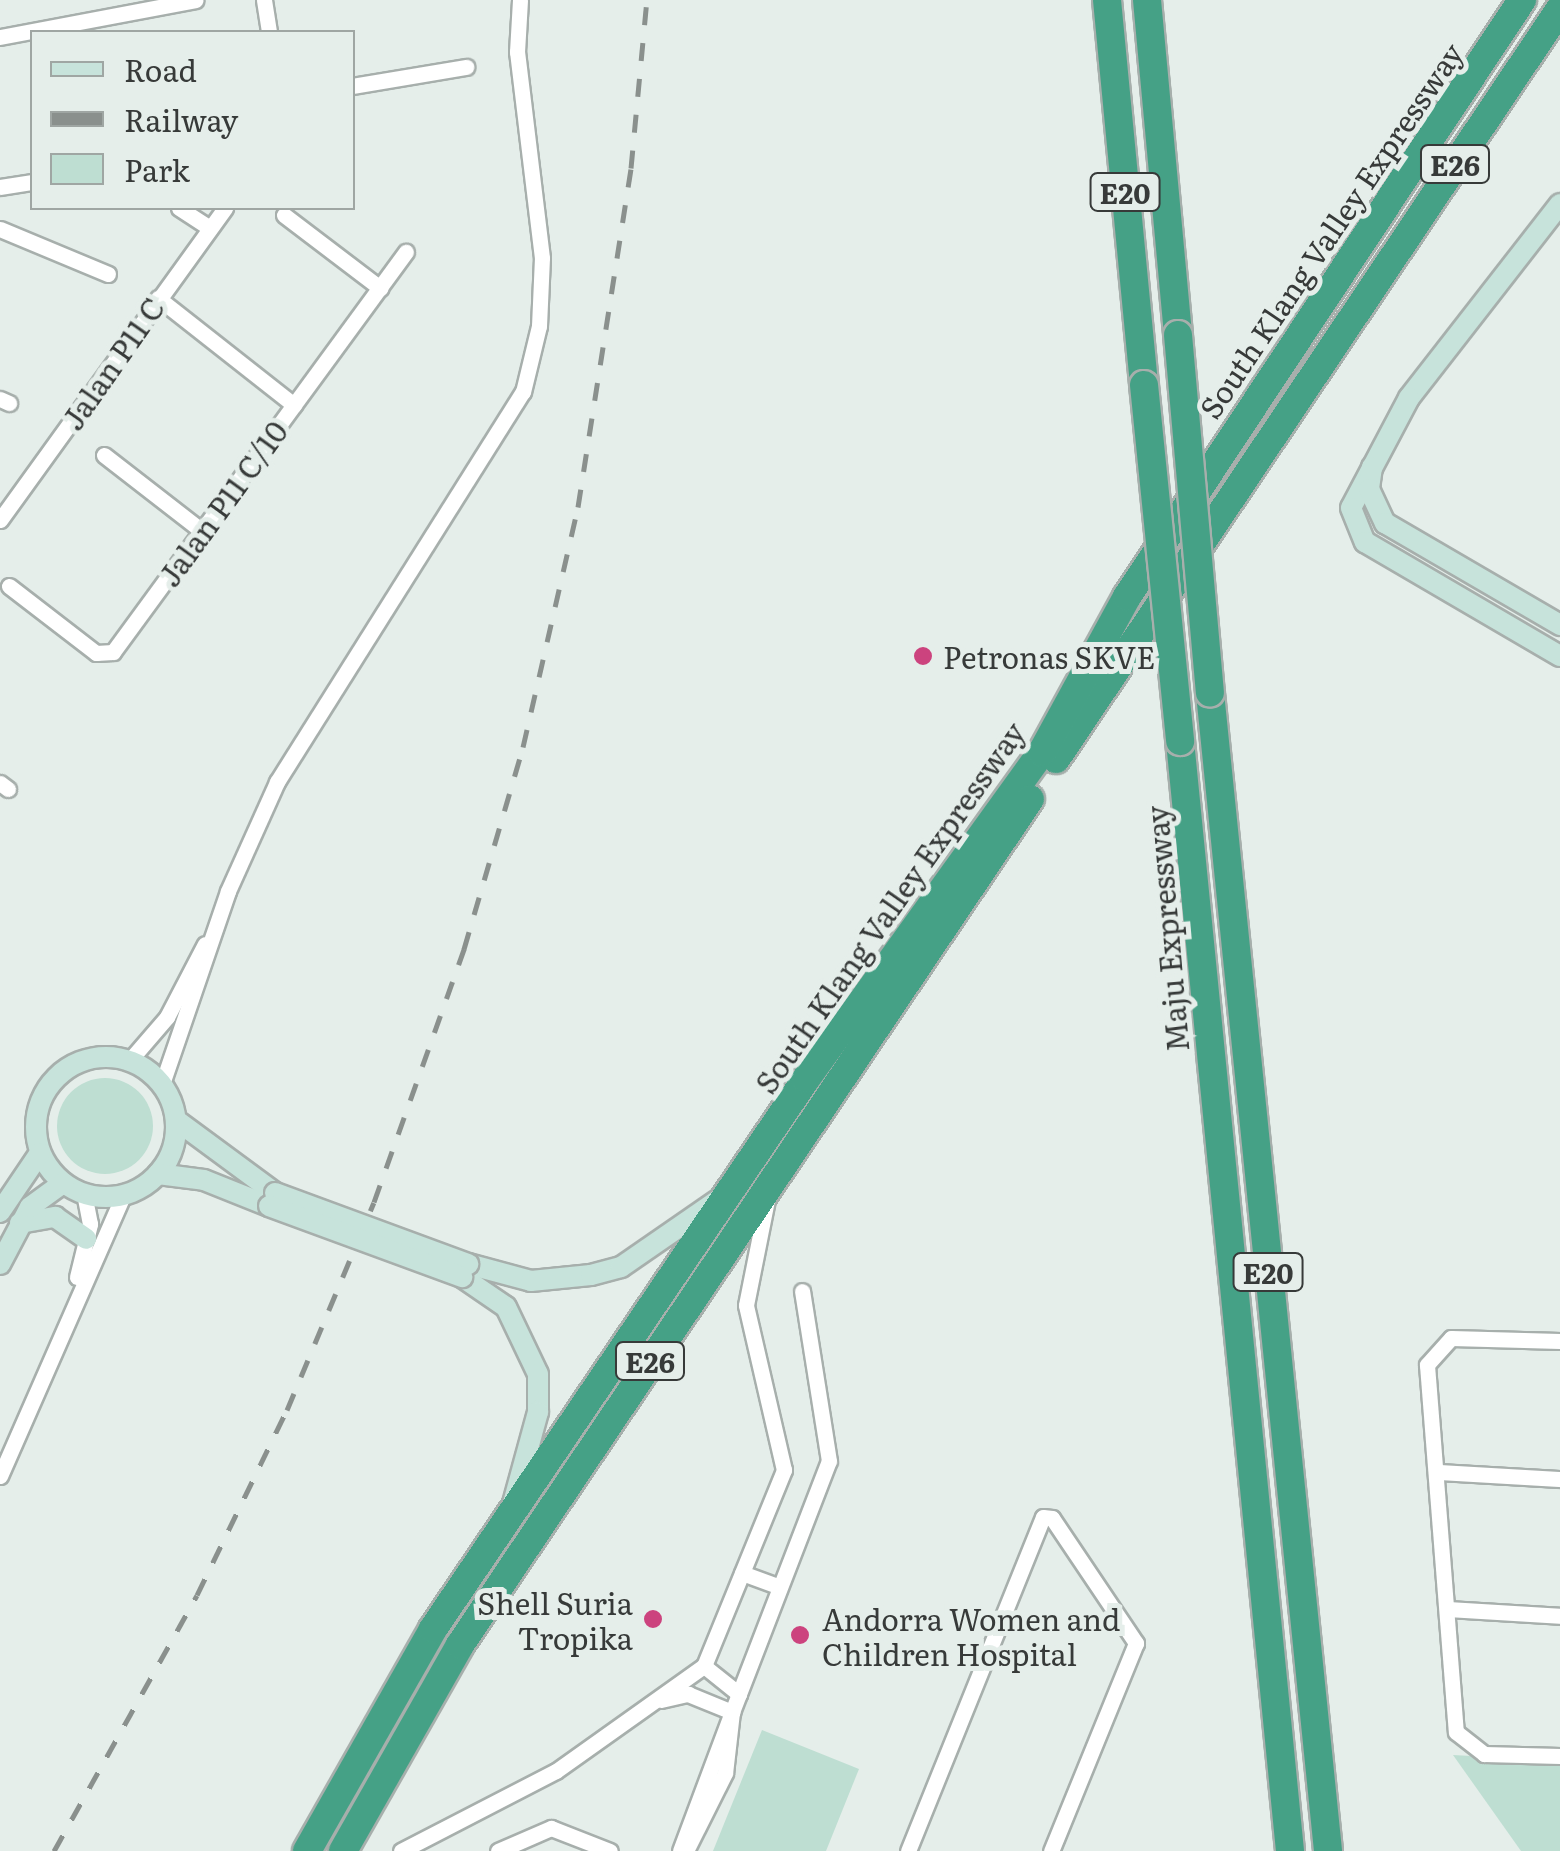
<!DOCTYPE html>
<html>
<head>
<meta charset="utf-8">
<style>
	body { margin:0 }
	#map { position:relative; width:1560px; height:1851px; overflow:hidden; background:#e5eeea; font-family:Literata,serif }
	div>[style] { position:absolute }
	.green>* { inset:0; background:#beded2 }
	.round { border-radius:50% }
	.roads { filter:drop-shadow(2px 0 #a7afac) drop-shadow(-2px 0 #a7afac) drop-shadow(0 2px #a7afac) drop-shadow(0 -2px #a7afac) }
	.street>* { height:15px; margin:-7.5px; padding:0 7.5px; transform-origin:7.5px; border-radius:7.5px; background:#fff }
	.secondary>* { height:20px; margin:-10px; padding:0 10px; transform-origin:10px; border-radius:10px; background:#c7e3db }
	.secondary>.ring { margin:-10px; padding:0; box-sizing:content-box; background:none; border:20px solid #c7e3db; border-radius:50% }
	.highway>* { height:28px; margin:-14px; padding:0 14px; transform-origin:14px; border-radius:14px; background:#45a186 }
	.rail>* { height:5px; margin-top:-2.5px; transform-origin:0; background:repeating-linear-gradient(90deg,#8a908d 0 18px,transparent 0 36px) }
	.bridges { filter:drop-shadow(2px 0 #a7afac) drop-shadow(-2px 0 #a7afac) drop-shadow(0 2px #a7afac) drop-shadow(0 -2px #a7afac) }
	.secondary-bridge>* { height:20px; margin:-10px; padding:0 10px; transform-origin:10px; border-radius:10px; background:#c7e3db }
	.highway-bridge>* { height:28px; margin:-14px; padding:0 14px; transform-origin:14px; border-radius:14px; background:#45a186 }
	.dots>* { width:28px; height:28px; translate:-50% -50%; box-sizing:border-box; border:5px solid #e5eeea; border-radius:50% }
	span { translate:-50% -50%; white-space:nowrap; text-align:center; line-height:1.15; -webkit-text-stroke:10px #e5eeea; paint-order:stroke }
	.shield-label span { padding:2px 8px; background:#e5eeea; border:2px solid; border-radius:8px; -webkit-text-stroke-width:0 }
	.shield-label { font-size:28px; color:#373a39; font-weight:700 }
	.street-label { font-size:30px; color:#373a39 }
	.poi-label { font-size:30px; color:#373a39 }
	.left { translate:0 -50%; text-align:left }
	.right { translate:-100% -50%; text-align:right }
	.legend { position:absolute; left:30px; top:30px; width:325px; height:180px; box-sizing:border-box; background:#e5eeea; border:2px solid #9fa6a3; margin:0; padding:12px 18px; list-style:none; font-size:30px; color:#373a39 }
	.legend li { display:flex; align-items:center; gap:20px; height:50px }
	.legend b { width:50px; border:2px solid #9fa6a3 }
</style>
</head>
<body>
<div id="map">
	<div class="green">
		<i class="round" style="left:57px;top:1078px;width:96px;height:96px"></i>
		<i style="clip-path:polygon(762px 1730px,859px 1769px,826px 1851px,713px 1851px)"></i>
		<i style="clip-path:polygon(1453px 1755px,1560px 1761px,1560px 1851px,1521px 1851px)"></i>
	</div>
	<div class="roads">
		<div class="street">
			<i style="left:264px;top:0;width:32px;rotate:81deg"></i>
			<i style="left:0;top:37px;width:199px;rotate:-10.7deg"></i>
			<i style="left:352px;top:86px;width:116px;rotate:-9.5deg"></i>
			<i style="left:0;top:187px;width:32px;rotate:-9deg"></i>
			<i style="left:179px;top:208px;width:37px;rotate:33deg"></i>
			<i style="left:284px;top:215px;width:121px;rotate:37.2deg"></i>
			<i style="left:0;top:229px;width:117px;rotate:22.6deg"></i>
			<i style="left:158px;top:298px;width:173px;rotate:38.2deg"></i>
			<i style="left:0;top:399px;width:10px;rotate:24deg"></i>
			<i style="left:104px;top:455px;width:124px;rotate:37.8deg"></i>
			<i style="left:0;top:520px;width:385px;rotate:-54.2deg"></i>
			<i style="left:9px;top:586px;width:110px;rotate:37.6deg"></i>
			<i style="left:96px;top:653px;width:17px;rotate:-3deg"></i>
			<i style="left:113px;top:652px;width:496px;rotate:-53.8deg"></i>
			<i style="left:0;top:783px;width:10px;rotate:37deg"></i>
			<i style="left:130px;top:1060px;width:57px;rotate:-49.3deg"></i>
			<i style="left:167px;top:1017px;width:82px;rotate:-62.5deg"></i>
			<i style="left:162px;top:1084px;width:204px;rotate:-71.1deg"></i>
			<i style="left:228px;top:891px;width:120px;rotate:-65.8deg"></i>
			<i style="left:277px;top:782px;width:461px;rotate:-57.8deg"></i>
			<i style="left:523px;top:392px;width:68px;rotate:-76.4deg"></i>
			<i style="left:539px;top:326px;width:68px;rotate:-87.5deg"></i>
			<i style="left:542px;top:258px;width:208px;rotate:-96.9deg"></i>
			<i style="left:517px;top:52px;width:52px;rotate:-86.7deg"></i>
			<i style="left:77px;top:1277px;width:55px;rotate:-76.2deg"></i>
			<i style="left:90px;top:1224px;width:31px;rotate:-101deg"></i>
			<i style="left:1560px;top:1341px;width:109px;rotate:-178.4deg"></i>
			<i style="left:1451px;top:1338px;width:36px;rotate:132deg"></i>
			<i style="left:1427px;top:1365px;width:368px;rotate:85.5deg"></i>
			<i style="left:1456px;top:1732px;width:36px;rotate:38deg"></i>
			<i style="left:1484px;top:1754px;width:76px;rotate:1.5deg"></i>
			<i style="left:1438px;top:1472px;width:122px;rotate:3.3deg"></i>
			<i style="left:0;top:1476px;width:306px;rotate:-66.3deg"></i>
			<i style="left:742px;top:1573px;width:40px;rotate:20.2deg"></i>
			<i style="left:1447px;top:1609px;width:113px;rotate:3.5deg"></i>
			<i style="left:704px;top:1666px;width:45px;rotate:38.7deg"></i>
			<i style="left:661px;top:1700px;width:28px;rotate:-13deg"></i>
			<i style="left:688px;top:1694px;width:48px;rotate:22.2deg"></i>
			<i style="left:732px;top:1712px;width:269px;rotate:-68.9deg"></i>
			<i style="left:829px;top:1461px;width:172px;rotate:-99deg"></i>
			<i style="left:401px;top:1851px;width:174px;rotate:-27.3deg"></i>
			<i style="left:556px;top:1771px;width:181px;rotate:-35.4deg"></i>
			<i style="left:704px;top:1666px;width:212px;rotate:-67.8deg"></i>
			<i style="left:784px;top:1470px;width:169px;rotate:-103deg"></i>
			<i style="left:746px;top:1305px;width:107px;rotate:-78.7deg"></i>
			<i style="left:498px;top:1851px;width:58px;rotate:-23.5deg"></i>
			<i style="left:551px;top:1828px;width:63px;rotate:21.3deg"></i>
			<i style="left:680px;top:1851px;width:148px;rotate:-69.5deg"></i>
			<i style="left:732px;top:1712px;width:61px;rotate:96.5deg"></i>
			<i style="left:725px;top:1773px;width:87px;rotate:116.6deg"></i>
			<i style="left:908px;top:1851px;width:360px;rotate:-68deg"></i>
			<i style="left:1043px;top:1517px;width:9px;rotate:6deg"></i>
			<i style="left:1052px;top:1518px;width:151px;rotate:56.1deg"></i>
			<i style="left:1136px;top:1643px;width:225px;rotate:112.2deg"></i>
		</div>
		<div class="secondary">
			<i style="left:1560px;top:204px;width:246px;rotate:127.9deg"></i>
			<i style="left:1409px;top:398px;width:124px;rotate:117.8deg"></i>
			<i style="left:1351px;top:508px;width:37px;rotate:68deg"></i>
			<i style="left:1365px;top:542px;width:226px;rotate:30.3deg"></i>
			<i style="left:1372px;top:467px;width:22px;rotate:98deg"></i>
			<i style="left:1369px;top:489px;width:38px;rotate:65deg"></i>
			<i style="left:1385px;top:523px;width:203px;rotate:30.2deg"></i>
			<i class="ring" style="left:36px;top:1057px;width:120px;height:120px"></i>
			<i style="left:176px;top:1120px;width:123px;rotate:36.4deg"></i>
			<i style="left:158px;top:1174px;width:46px;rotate:7.4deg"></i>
			<i style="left:204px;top:1180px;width:70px;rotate:21.8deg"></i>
			<i style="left:0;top:1212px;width:71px;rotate:-55.9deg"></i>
			<i style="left:20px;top:1223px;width:36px;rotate:-10deg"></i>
			<i style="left:55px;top:1217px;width:38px;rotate:35deg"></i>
			<i style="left:0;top:1264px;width:64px;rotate:-62.2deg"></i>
			<i style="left:30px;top:1207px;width:41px;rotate:-36deg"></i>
			<i style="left:468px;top:1264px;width:65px;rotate:15.1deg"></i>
			<i style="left:531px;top:1281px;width:60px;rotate:-5.7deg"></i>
			<i style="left:591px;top:1275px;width:31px;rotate:-15deg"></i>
			<i style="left:621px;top:1267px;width:125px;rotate:-34.6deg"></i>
			<i style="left:462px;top:1277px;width:53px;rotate:34.3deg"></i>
			<i style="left:506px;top:1307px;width:74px;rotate:64.5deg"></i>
			<i style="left:538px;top:1374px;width:38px;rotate:90deg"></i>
			<i style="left:538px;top:1412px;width:98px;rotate:105.3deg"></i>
		</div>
		<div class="highway">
			<i style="left:1107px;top:0;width:387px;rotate:84.5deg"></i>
			<i style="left:1147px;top:0;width:336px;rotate:84.7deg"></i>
			<i style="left:1210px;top:693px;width:1164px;rotate:84.18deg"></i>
			<i style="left:1180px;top:741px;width:1115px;rotate:84.34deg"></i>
			<i style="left:1056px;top:759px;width:904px;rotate:-56.1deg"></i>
			<i style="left:307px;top:1851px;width:255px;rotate:-60.4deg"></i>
			<i style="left:433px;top:1629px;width:665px;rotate:-55.86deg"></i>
			<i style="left:806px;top:1079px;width:403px;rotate:-54.2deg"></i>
			<i style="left:1042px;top:752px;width:177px;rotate:-61.3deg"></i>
			<i style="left:1127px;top:597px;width:716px;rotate:-56.51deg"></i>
			<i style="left:343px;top:1851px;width:237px;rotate:-60.4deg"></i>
			<i style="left:460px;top:1645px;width:1020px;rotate:-56.03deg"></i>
		</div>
	</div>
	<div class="rail">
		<i style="left:54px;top:1851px;width:293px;rotate:-60.8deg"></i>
		<i style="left:197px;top:1595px;width:206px;rotate:-64.1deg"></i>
		<i style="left:287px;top:1410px;width:225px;rotate:-67.3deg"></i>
		<i style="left:374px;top:1202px;width:269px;rotate:-70.4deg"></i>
		<i style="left:464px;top:949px;width:210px;rotate:-73.7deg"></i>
		<i style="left:523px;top:747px;width:246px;rotate:-77.1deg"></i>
		<i style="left:578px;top:507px;width:343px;rotate:-81.1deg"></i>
		<i style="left:631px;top:168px;width:169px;rotate:-84.6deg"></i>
	</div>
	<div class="bridges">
		<div class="secondary-bridge">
			<i style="left:275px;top:1193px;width:206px;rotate:20.2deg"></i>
			<i style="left:269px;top:1206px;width:206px;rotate:20.2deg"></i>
		</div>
		<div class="highway-bridge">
			<i style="left:1178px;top:335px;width:359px;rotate:84.9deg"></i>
			<i style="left:1144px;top:385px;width:358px;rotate:84.2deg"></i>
		</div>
	</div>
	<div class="dots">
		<i style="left:923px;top:656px;background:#cc437e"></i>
		<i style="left:653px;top:1619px;background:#cc437e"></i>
		<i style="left:800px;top:1635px;background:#cc437e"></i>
	</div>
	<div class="shield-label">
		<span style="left:1455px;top:164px">E26</span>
		<span style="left:1125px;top:192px">E20</span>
		<span style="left:1268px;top:1272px">E20</span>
		<span style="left:650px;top:1361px">E26</span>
	</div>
	<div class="street-label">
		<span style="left:1330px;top:230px;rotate:-56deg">South Klang Valley Expressway</span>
		<span style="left:112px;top:363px;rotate:-55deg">Jalan P11 C</span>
		<span style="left:222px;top:503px;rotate:-54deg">Jalan P11 C/10</span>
		<span style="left:889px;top:907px;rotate:-55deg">South Klang Valley Expressway</span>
		<span style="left:1166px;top:929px;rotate:-95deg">Maju Expressway</span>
	</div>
	<div class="poi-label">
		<span class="left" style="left:943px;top:656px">Petronas SKVE</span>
		<span class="right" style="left:633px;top:1619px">Shell Suria<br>Tropika</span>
		<span class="left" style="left:822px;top:1635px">Andorra Women and<br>Children Hospital</span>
	</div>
	<ul class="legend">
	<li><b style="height:12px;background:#c7e3db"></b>Road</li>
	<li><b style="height:12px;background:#8a908d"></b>Railway</li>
	<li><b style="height:28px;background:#beded2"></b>Park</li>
	</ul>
</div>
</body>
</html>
